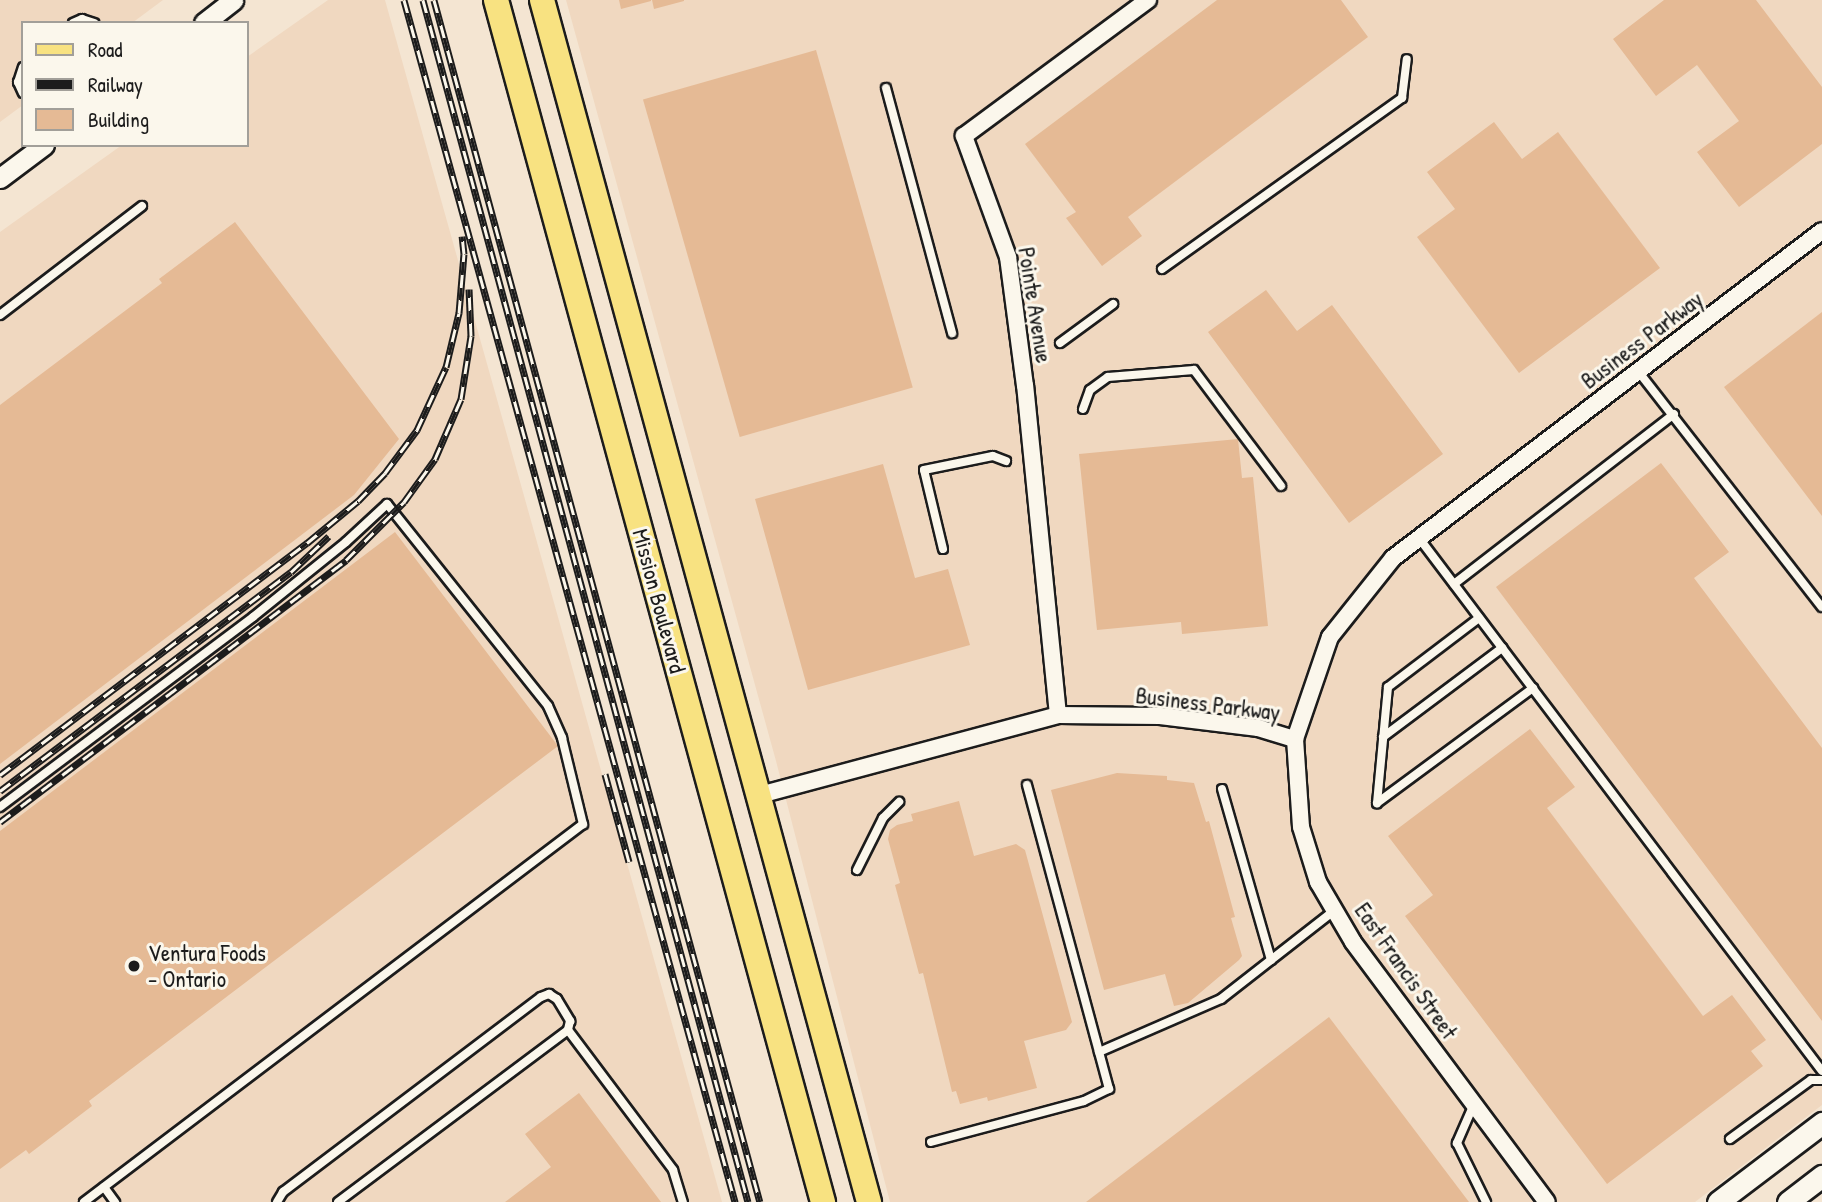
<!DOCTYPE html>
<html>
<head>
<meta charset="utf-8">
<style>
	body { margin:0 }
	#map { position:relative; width:1822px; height:1202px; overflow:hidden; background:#f4e5d2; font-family:"Patrick Hand",sans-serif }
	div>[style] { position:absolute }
	.built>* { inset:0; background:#f0d8c0 }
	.building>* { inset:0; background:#e5ba95; transform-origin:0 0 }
	.roads { filter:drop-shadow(2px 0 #1c1c1c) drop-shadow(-2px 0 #1c1c1c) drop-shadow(0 2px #1c1c1c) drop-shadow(0 -2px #1c1c1c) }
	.service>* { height:8px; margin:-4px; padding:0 4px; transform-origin:4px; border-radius:4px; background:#fbf7ec }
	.minor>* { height:16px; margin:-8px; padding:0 8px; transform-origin:8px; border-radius:8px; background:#fbf7ec }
	.tertiary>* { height:19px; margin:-9.5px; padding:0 9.5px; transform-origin:9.5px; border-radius:9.5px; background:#fbf7ec }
	.secondary>* { height:21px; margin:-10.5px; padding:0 10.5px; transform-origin:10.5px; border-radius:10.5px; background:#fbf7ec }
	.primary>* { height:24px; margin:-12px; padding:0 12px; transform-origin:12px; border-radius:12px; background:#f8e281 }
	.rail>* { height:7px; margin-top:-3.5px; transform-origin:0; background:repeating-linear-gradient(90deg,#fbf7ec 0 13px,#1c1c1c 0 26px); box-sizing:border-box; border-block:2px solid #1c1c1c }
	.dots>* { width:19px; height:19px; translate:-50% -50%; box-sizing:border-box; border:4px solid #fbf7ec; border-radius:50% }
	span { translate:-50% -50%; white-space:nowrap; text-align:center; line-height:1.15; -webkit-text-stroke:6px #fbf7ec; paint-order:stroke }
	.street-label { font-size:23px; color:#1c1c1c }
	.poi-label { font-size:23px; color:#1c1c1c }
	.left { translate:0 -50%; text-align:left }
	.legend { position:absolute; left:21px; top:21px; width:228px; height:126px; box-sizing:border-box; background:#fbf7ec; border:2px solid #a29f99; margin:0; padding:9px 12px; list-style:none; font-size:21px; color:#1c1c1c }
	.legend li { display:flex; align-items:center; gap:14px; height:35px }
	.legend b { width:35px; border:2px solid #a29f99 }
</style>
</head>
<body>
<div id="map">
	<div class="built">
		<i style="clip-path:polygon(0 0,163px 0,132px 23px,23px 23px,23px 105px,0 122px)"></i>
		<i style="clip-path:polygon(328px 0,385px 0,722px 1202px,0 1202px,0 232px,122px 145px,247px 145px,247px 57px)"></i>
		<i style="clip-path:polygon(566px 0,1822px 0,1822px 1105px,1695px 1202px,890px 1202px,776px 761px)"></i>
	</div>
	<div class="building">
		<i style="clip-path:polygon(619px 0,651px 0,651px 1px,621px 9px)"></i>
		<i style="clip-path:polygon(652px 0,684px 0,684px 1px,654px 9px)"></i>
		<i style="clip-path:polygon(1217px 0,1341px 0,1368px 37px,1128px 217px,1142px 236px,1102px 266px,1066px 218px,1076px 212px,1025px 144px)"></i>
		<i style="clip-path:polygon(1664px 0,1756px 0,1822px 87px,1822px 144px,1739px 207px,1697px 152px,1739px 121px,1697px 65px,1656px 96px,1613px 39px)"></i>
		<i style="left:816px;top:50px;width:351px;height:180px;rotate:74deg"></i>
		<i style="clip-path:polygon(1494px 122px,1522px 159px,1558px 132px,1660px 268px,1519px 373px,1417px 237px,1455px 209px,1427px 172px)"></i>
		<i style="clip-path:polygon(235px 222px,399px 439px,354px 495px,0 764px,0 405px,162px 283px,159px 279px)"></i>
		<i style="clip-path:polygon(1266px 290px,1297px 331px,1332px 305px,1443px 454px,1349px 523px,1208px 332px)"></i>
		<i style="clip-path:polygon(1822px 312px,1822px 516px,1724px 387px)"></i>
		<i style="clip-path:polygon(1238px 439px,1242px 478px,1253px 477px,1268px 626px,1182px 634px,1181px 622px,1097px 630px,1079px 454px)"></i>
		<i style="clip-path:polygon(1661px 463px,1729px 552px,1694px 578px,1822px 748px,1822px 1021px,1496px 587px)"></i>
		<i style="clip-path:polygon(883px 464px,915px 578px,948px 569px,970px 645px,808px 690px,755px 499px)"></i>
		<i style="clip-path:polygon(395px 532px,558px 746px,89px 1101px,92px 1106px,29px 1154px,26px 1150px,0 1169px,0 831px)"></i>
		<i style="clip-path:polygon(1530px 729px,1575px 787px,1547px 808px,1703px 1016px,1732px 995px,1766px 1040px,1751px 1051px,1763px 1066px,1607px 1184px,1405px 916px,1433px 895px,1388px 836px)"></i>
		<i style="clip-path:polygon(1117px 773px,1167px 776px,1167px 780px,1194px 783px,1206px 822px,1209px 821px,1235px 917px,1231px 918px,1242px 956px,1239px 960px,1188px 1003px,1174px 1006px,1165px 974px,1104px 990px,1051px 790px)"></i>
		<i style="clip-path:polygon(959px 801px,974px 856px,1016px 844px,1025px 850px,1072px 1022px,1066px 1030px,1024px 1041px,1037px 1088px,988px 1101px,987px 1097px,960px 1104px,956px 1091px,952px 1092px,923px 973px,919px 974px,895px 885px,900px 883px,888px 839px,890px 830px,897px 825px,913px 821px,911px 814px)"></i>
		<i style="clip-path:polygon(1329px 1017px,1469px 1202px,1086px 1202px)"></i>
		<i style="clip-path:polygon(579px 1093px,661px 1202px,505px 1202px,551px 1167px,525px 1134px)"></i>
	</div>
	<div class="roads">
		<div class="service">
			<i style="left:73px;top:23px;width:10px;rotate:-24deg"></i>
			<i style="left:82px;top:19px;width:13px;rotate:18deg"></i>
			<i style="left:23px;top:67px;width:16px;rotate:108deg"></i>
			<i style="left:18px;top:82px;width:12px;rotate:66deg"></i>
			<i style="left:886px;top:88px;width:254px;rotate:74.9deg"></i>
			<i style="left:1162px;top:269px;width:295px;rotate:-35.5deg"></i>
			<i style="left:1402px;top:98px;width:39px;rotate:-83deg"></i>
			<i style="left:0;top:315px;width:179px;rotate:-37.5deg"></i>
			<i style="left:1060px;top:343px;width:66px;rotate:-36.3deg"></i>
			<i style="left:1638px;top:371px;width:299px;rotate:52.1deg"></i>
			<i style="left:1083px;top:409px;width:20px;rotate:-70deg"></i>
			<i style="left:1090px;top:390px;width:22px;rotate:-36deg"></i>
			<i style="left:1108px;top:377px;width:86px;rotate:-4.7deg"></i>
			<i style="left:1194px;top:370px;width:145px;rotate:53.1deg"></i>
			<i style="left:1419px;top:538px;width:668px;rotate:52.91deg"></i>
			<i style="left:943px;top:549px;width:81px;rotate:-103.5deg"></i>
			<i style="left:924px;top:470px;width:70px;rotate:-11.5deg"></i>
			<i style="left:993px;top:456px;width:14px;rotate:21deg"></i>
			<i style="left:1454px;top:584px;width:278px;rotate:-37.7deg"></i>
			<i style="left:1479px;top:618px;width:114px;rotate:142.8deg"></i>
			<i style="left:1388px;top:687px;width:117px;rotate:95.4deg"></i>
			<i style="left:1377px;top:803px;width:194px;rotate:-36.4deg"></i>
			<i style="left:1383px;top:737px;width:149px;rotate:-36.8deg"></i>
			<i style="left:1222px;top:789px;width:178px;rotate:74deg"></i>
			<i style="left:0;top:807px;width:316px;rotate:-36.9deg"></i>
			<i style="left:253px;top:617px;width:119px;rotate:-38.9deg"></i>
			<i style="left:346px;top:542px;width:56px;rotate:-42.8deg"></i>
			<i style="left:387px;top:504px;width:258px;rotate:51.4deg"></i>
			<i style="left:548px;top:706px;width:35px;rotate:66deg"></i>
			<i style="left:562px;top:738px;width:89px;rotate:76.3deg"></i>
			<i style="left:583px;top:824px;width:626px;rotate:142.86deg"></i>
			<i style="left:857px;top:870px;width:58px;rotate:-63.4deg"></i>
			<i style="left:883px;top:818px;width:23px;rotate:-45deg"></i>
			<i style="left:568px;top:1030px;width:175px;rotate:53.1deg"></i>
			<i style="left:673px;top:1170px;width:34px;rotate:73deg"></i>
			<i style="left:1099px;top:1052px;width:133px;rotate:-23.5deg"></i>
			<i style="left:1221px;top:999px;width:145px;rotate:-38deg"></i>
			<i style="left:1474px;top:1104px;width:43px;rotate:113.6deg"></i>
			<i style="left:1457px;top:1143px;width:66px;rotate:63.8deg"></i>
			<i style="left:1730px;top:1139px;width:100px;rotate:-36.1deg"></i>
			<i style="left:1811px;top:1080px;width:11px"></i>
			<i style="left:931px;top:1142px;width:158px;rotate:-15deg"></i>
			<i style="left:1084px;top:1101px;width:28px;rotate:-26deg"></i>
			<i style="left:1109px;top:1089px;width:315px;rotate:-105.1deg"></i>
			<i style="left:104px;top:1187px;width:19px;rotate:54deg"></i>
			<i style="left:277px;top:1202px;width:12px;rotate:-59deg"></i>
			<i style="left:283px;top:1192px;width:323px;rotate:-37.1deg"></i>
			<i style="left:541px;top:997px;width:9px;rotate:-21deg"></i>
			<i style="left:549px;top:994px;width:9px;rotate:32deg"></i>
			<i style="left:557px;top:999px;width:26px;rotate:59deg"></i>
			<i style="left:570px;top:1021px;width:9px;rotate:103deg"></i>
			<i style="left:568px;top:1030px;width:287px;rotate:143.2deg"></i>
		</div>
		<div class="minor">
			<i style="left:1058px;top:715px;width:331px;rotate:-95.7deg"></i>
			<i style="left:1025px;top:386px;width:130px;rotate:-97.5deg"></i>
			<i style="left:1008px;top:257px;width:129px;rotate:-110deg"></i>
			<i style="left:964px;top:136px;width:229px;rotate:-36.5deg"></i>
			<i style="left:1295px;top:739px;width:88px;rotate:86.1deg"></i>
			<i style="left:1301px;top:827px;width:58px;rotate:72.8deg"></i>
			<i style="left:1318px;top:882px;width:69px;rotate:59.7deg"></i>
			<i style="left:1353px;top:942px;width:324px;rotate:53.3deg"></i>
			<i style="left:756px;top:796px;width:313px;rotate:-15deg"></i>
			<i style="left:1058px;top:715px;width:102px;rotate:0.6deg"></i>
			<i style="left:1160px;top:716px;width:99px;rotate:7deg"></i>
			<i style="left:1258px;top:728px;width:39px;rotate:17deg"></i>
			<i style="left:1295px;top:739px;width:108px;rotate:-71.1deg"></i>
			<i style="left:1330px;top:637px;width:101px;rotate:-51.4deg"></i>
			<i style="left:1393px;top:558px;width:539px;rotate:-37.32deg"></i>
		</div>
		<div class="tertiary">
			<i style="left:204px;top:23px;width:37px;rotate:-38deg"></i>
			<i style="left:0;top:178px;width:55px;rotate:-36.9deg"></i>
		</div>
		<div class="secondary">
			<i style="left:1718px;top:1202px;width:131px;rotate:-37.2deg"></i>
			<i style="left:1788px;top:1202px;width:43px;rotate:-37.4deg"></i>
		</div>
		<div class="primary">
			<i style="left:496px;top:0;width:1246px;rotate:74.78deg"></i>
			<i style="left:542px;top:0;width:1246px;rotate:74.78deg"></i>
		</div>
	</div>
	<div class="rail">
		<i style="left:404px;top:0;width:1247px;rotate:74.6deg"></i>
		<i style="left:423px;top:0;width:1245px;rotate:74.87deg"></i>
		<i style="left:434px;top:0;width:1245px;rotate:74.83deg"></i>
		<i style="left:605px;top:774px;width:91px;rotate:74.7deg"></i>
		<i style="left:0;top:775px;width:385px;rotate:-37.1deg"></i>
		<i style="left:307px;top:543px;width:66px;rotate:-39.5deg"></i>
		<i style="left:358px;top:501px;width:39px;rotate:-46deg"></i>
		<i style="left:385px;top:473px;width:54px;rotate:-53.3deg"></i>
		<i style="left:417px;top:430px;width:69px;rotate:-65.3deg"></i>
		<i style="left:446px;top:367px;width:56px;rotate:-76.5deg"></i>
		<i style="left:459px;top:313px;width:59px;rotate:-85.2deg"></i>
		<i style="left:464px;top:254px;width:18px;rotate:-96deg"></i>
		<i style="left:0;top:791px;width:364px;rotate:-37deg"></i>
		<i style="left:291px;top:572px;width:52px;rotate:-43.5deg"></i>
		<i style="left:0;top:822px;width:434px;rotate:-37.1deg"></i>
		<i style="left:346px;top:560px;width:82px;rotate:-45deg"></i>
		<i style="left:404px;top:502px;width:53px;rotate:-54.2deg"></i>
		<i style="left:435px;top:459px;width:65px;rotate:-66.6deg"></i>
		<i style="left:461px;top:399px;width:64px;rotate:-81deg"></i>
		<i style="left:471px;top:336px;width:47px;rotate:-92.4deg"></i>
	</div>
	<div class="dots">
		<i style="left:134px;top:966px;background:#1c1c1c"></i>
	</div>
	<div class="street-label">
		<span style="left:1035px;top:305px;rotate:81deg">Pointe Avenue</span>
		<span style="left:1642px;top:340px;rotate:-37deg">Business Parkway</span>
		<span style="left:659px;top:601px;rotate:75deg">Mission Boulevard</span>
		<span style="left:1208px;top:704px;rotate:7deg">Business Parkway</span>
		<span style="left:1406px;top:971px;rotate:55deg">East Francis Street</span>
	</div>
	<div class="poi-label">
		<span class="left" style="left:148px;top:966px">Ventura Foods<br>- Ontario</span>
	</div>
	<ul class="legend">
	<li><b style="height:9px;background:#f8e281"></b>Road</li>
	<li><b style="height:9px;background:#1c1c1c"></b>Railway</li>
	<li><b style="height:19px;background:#e5ba95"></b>Building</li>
	</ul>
</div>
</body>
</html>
